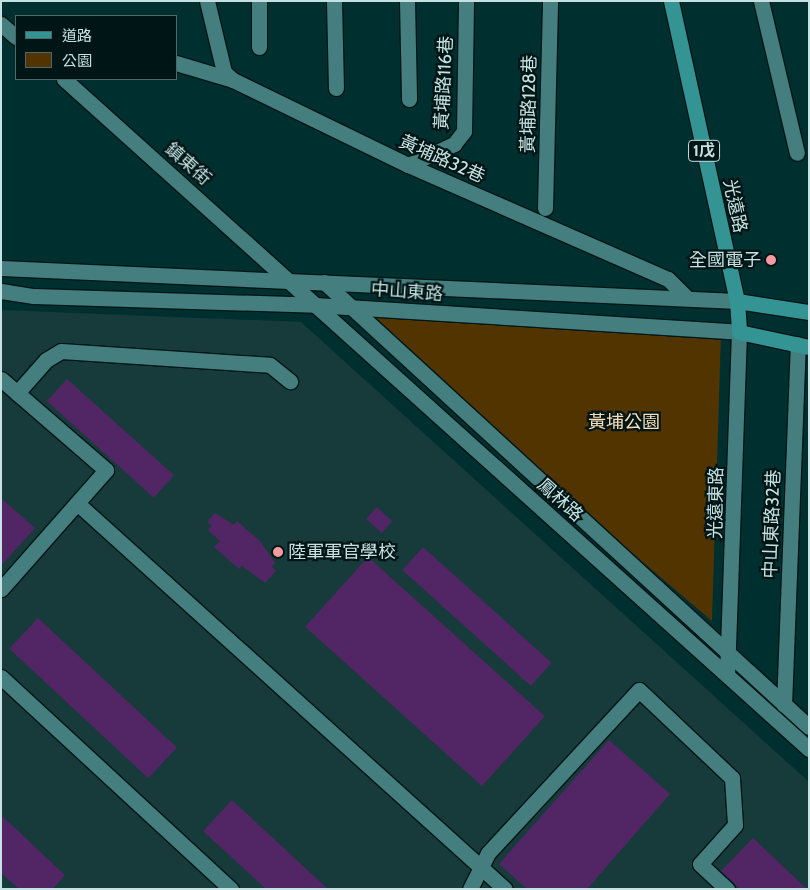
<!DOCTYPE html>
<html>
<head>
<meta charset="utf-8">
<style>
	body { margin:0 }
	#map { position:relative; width:810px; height:890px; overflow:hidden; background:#002f2f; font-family:Cabin,"Noto Sans TC",sans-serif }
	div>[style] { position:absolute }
	.built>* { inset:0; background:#173b3b }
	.green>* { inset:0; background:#513400 }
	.building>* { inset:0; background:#522565; transform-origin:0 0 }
	.roads { filter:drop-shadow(1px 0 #001616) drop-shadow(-1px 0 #001616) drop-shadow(0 1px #001616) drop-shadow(0 -1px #001616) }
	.minor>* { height:15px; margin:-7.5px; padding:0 7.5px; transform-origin:7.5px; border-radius:7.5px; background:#457e7e }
	.major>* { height:15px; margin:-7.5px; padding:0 7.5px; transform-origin:7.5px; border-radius:7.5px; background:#349494 }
	.dots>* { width:14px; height:14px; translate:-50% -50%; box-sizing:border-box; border:2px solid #001515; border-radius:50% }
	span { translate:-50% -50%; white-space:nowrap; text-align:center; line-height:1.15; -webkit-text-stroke:4.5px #001515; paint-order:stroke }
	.shield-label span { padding:1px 4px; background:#001515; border:1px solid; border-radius:4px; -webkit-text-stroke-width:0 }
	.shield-label { font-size:16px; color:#c5e1e1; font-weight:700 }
	.street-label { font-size:18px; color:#c5e1e1 }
	.poi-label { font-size:18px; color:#c5e1e1 }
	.right { translate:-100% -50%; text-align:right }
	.left { translate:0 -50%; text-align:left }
	.park-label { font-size:18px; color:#fadeb9 }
	.frame { position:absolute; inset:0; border:2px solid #c5e1e1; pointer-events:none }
	.legend { position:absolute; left:15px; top:15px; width:162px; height:65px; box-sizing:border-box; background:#001515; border:1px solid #4f6767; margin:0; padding:6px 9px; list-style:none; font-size:15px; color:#c5e1e1 }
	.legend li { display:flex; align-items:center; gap:10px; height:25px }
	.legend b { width:25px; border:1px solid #4f6767 }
</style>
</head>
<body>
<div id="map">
	<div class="built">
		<i style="clip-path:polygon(1px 310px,301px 322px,809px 782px,809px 889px,1px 889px)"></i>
	</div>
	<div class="green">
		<i style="clip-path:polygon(351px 307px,721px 336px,712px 621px,384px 342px)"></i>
	</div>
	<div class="building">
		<i style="left:67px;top:379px;width:144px;height:30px;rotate:42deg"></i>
		<i style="clip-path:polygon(1px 498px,35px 528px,1px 566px)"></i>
		<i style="left:377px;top:507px;width:21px;height:16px;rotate:43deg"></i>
		<i style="clip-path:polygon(215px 513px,234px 525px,237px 521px,260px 541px,275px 563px,272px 567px,276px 571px,265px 583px,242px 566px,239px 569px,214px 547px,220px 541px,208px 530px,212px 526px,207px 522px)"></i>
		<i style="left:423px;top:547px;width:173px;height:31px;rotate:42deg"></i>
		<i style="left:368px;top:557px;width:238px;height:94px;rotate:42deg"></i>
		<i style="left:38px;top:618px;width:190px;height:42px;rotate:43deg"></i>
		<i style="clip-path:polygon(609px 740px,670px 794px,587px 889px,527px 889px,499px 864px)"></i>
		<i style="clip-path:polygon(232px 800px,328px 889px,266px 889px,203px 831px)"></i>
		<i style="clip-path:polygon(1px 815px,65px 875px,53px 889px,19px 889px,1px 873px)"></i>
		<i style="clip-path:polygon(753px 838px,807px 889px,740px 889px,721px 871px)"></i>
	</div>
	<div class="roads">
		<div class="minor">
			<i style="left:207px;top:1px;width:73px;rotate:76.5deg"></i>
			<i style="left:224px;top:72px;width:12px;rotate:42deg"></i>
			<i style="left:259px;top:1px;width:46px;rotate:90deg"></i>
			<i style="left:334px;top:1px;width:87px;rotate:88.7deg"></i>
			<i style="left:407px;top:1px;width:98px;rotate:88.8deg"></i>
			<i style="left:761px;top:1px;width:156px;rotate:76.7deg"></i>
			<i style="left:1px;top:24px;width:20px;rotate:41deg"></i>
			<i style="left:176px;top:63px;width:59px;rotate:16.6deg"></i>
			<i style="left:233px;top:80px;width:195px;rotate:25.9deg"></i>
			<i style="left:408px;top:165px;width:284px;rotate:23.7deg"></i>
			<i style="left:668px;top:279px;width:25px;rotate:45deg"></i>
			<i style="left:64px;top:79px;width:1002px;rotate:41.97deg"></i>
			<i style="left:408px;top:165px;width:51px;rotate:-24.5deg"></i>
			<i style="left:454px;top:144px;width:16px;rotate:-52deg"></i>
			<i style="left:464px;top:131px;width:130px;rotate:-89.1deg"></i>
			<i style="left:545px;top:208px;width:207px;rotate:-88.6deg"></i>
			<i style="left:1px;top:268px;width:737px;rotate:2.57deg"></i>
			<i style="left:324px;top:282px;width:658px;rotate:42.54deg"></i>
			<i style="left:1px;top:291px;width:33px;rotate:9deg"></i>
			<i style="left:34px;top:296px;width:281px;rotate:1.8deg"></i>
			<i style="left:315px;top:305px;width:425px;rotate:3.6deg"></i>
			<i style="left:739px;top:332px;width:343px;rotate:92deg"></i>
			<i style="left:1px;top:379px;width:139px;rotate:40.9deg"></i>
			<i style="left:106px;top:470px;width:159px;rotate:131.4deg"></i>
			<i style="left:17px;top:393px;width:44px;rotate:-48.7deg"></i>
			<i style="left:46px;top:360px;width:17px;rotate:-31deg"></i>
			<i style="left:61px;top:351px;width:209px;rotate:3.8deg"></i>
			<i style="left:270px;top:365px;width:26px;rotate:39deg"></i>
			<i style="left:77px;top:503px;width:576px;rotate:42.05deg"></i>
			<i style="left:1px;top:677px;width:313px;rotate:42.7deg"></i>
			<i style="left:784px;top:705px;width:361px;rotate:-87.8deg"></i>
			<i style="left:470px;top:889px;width:40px;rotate:-63.4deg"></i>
			<i style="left:488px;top:853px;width:222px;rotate:-47.2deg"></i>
			<i style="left:639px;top:690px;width:128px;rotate:43.4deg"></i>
			<i style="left:732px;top:778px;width:47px;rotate:86.3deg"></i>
			<i style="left:735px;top:825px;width:52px;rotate:131.9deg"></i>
			<i style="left:700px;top:864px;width:37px;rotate:43deg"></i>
		</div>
		<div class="major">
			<i style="left:671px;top:1px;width:307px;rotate:77.6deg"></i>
			<i style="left:737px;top:301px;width:31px;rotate:86deg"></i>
			<i style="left:739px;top:332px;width:72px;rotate:12.1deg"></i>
			<i style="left:737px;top:301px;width:73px;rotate:8.7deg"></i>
		</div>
	</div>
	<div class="dots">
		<i style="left:771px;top:260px;background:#f49aa1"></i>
		<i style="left:278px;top:552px;background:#f49aa1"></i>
	</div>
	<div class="shield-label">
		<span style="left:704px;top:151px">1戊</span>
	</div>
	<div class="street-label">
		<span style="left:444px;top:83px;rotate:-87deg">黃埔路116巷</span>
		<span style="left:529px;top:104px;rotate:-89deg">黃埔路128巷</span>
		<span style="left:442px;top:159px;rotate:24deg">黃埔路32巷</span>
		<span style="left:188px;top:164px;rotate:42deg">鎮東街</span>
		<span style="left:735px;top:206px;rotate:78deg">光遠路</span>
		<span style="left:407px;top:292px;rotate:4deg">中山東路</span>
		<span style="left:560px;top:500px;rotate:42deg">鳳林路</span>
		<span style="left:716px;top:503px;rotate:-89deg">光遠東路</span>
		<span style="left:772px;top:524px;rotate:-88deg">中山東路32巷</span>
	</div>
	<div class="poi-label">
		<span class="right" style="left:761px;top:260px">全國電子</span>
		<span class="left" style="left:288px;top:552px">陸軍軍官學校</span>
	</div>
	<div class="park-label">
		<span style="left:624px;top:422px">黃埔公園</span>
	</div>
	<div class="frame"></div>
	<ul class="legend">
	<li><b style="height:6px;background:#349494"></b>道路</li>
	<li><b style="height:14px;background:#513400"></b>公園</li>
	</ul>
</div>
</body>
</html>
